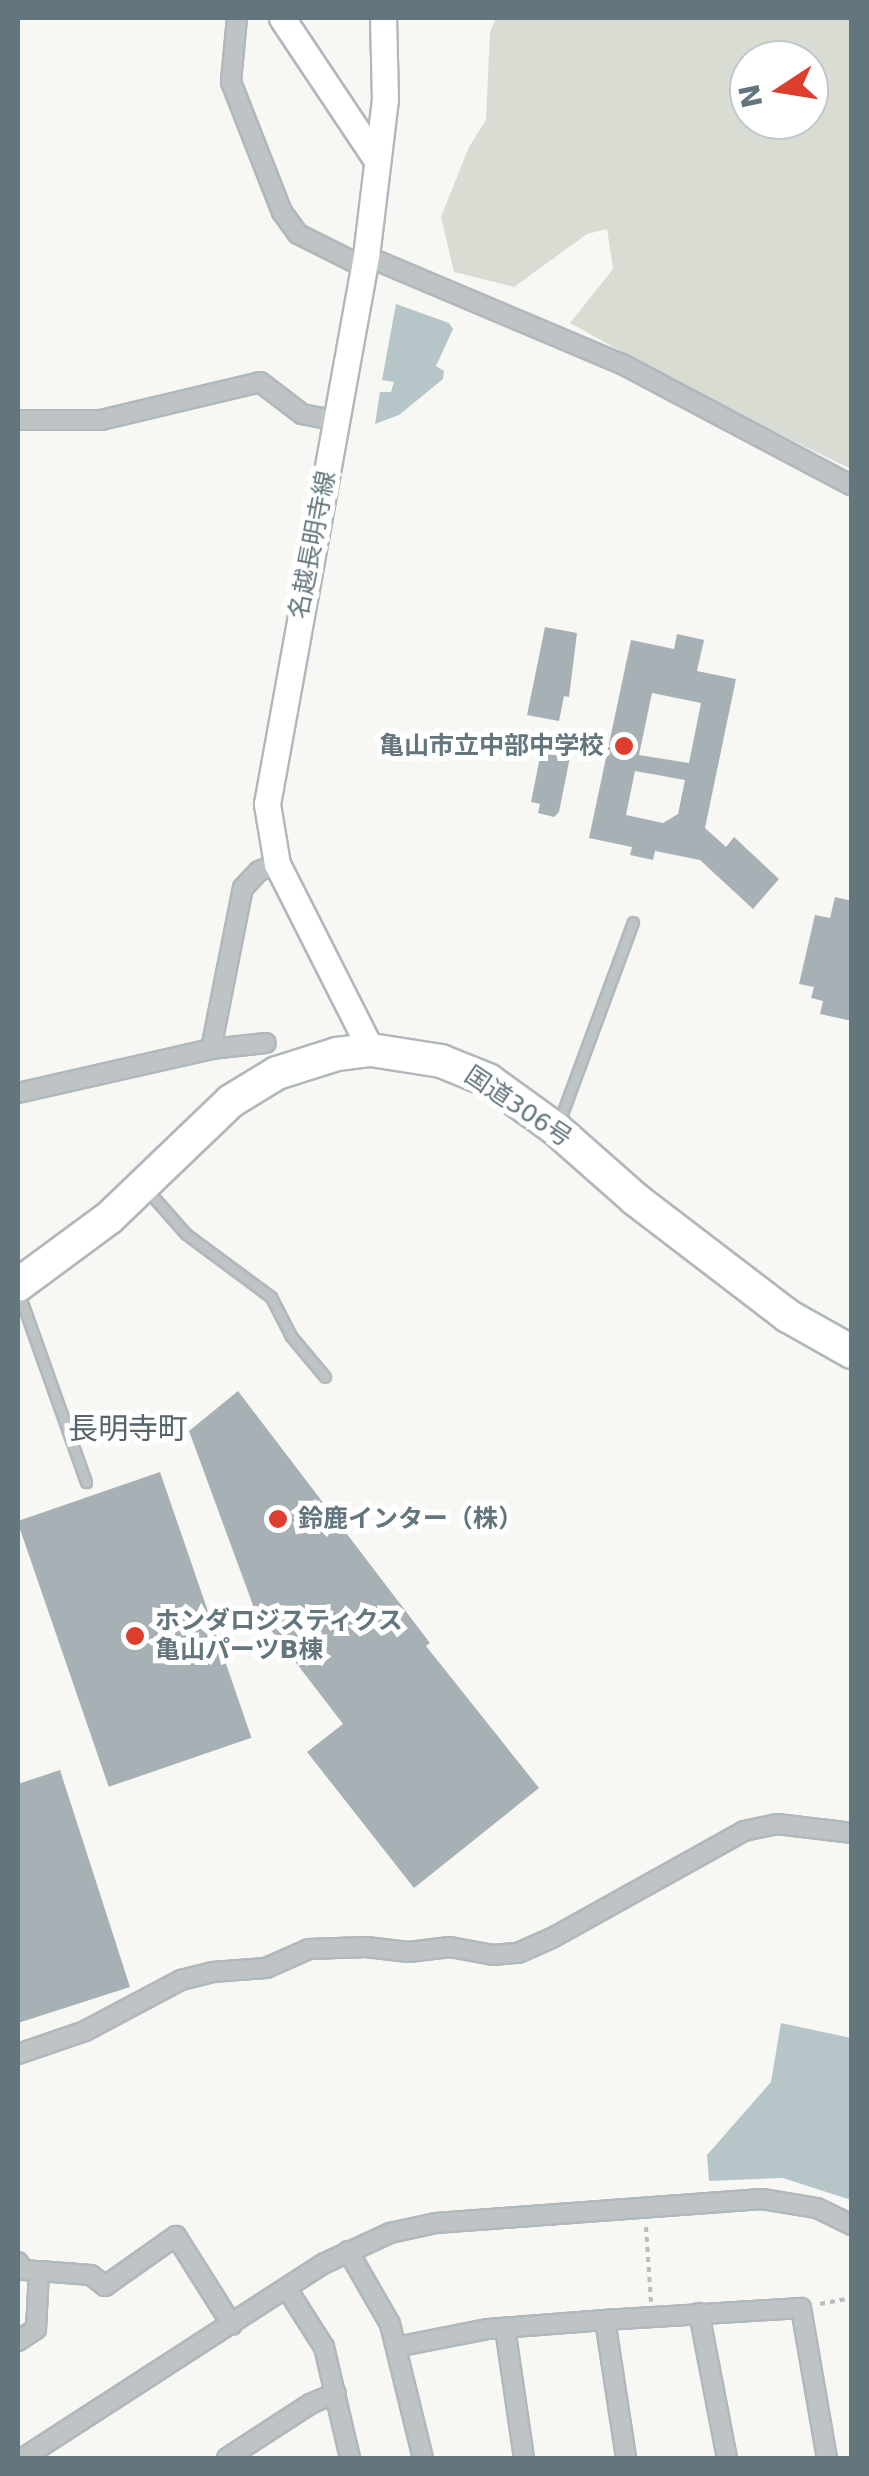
<!DOCTYPE html>
<html>
<head>
<meta charset="utf-8">
<style>
	body { margin:0 }
	#map { position:relative; width:869px; height:2476px; overflow:hidden; background:#f7f7f4; font-family:"DejaVu Sans","Noto Sans JP",sans-serif }
	div>[style] { position:absolute }
	.green>* { inset:0; background:#d8dcd3 }
	.water>* { inset:0; background:#b6c5c7 }
	.building>* { inset:0; background:#a7b1b5; transform-origin:0 0 }
	.path>* { height:4px; margin-top:-2px; transform-origin:0; background:repeating-linear-gradient(90deg,#b9bdbe 0 5px,transparent 0 10px) }
	.roads { filter:drop-shadow(2px 0 #b1b8bb) drop-shadow(-2px 0 #b1b8bb) drop-shadow(0 2px #b1b8bb) drop-shadow(0 -2px #b1b8bb) }
	.lane>* { height:9px; margin:-4.5px; padding:0 4.5px; transform-origin:4.5px; border-radius:4.5px; background:#bec4c6 }
	.street>* { height:18px; margin:-9px; padding:0 9px; transform-origin:9px; border-radius:9px; background:#bec4c6 }
	.secondary>* { height:25px; margin:-12.5px; padding:0 12.5px; transform-origin:12.5px; border-radius:12.5px; background:#fff }
	.highway>* { height:32px; margin:-16px; padding:0 16px; transform-origin:16px; border-radius:16px; background:#fff }
	.dots>* { width:28px; height:28px; translate:-50% -50%; box-sizing:border-box; border:5px solid #fff; border-radius:50% }
	span { translate:-50% -50%; white-space:nowrap; text-align:center; line-height:1.15; -webkit-text-stroke:10px #fff; paint-order:stroke }
	.street-label { font-size:25px; color:#63767e }
	.poi-label { font-size:25px; color:#63767e; font-weight:700 }
	.right { translate:-100% -50%; text-align:right }
	.left { translate:0 -50%; text-align:left }
	.quarter-label { font-size:30px; color:#55636a }
	.frame { position:absolute; inset:0; border:20px solid #63767e; pointer-events:none }
	.north { position:absolute; left:729px; top:40px; width:100px; height:100px; box-sizing:border-box; background:#fff; border:2px solid #c1c8cb; border-radius:50%; rotate:258deg; font-size:28px; font-weight:700; line-height:40px; text-align:center; color:#63767e }
	.north::after { content:''; display:block; margin:auto; width:35px; height:45px; background:#dd3e2e; clip-path:polygon(50% 0,100% 100%,50% 72%,0 100%) }
</style>
</head>
<body>
<div id="map">
	<div class="green">
		<i style="clip-path:polygon(evenodd,496px 18px,851px 18px,851px 469px,705px 398px,570px 323px,613px 269px,607px 229px,587px 234px,514px 287px,454px 272px,441px 217px,469px 147px,486px 120px,490px 32px,496px 18px,749px 60px,809px 60px,809px 120px,749px 120px,749px 60px)"></i>
	</div>
	<div class="water">
		<i style="clip-path:polygon(396px 304px,449px 323px,453px 329px,436px 366px,444px 371px,443px 379px,399px 415px,375px 424px,380px 392px,391px 392px,394px 382px,382px 380px)"></i>
		<i style="clip-path:polygon(781px 2023px,851px 2038px,851px 2200px,783px 2178px,709px 2181px,707px 2155px,771px 2082px)"></i>
	</div>
	<div class="building">
		<i style="clip-path:polygon(545px 627px,577px 633px,569px 697px,564px 696px,559px 721px,527px 715px)"></i>
		<i style="clip-path:polygon(evenodd,677px 634px,704px 640px,697px 671px,736px 679px,705px 828px,726px 847px,734px 837px,779px 879px,753px 909px,700px 860px,655px 851px,653px 860px,630px 855px,632px 847px,589px 838px,631px 640px,674px 649px,677px 634px,652px 693px,701px 703px,689px 763px,639px 755px,652px 693px,677px 634px,635px 771px,685px 780px,678px 814px,663px 823px,626px 815px,635px 771px)"></i>
		<i style="clip-path:polygon(542px 747px,571px 752px,559px 812px,554px 817px,538px 813px,540px 804px,531px 802px)"></i>
		<i style="clip-path:polygon(835px 897px,852px 901px,852px 1021px,820px 1014px,823px 1001px,811px 998px,814px 987px,799px 984px,815px 915px,830px 918px)"></i>
		<i style="clip-path:polygon(238px 1391px,430px 1643px,426px 1646px,539px 1788px,414px 1888px,307px 1752px,343px 1724px,254px 1608px,189px 1431px)"></i>
		<i style="left:160px;top:1472px;width:281px;height:151px;rotate:71deg"></i>
		<i style="clip-path:polygon(60px 1770px,130px 1987px,18px 2023px,18px 1784px)"></i>
	</div>
	<div class="path">
		<i style="left:646px;top:2227px;width:75px;rotate:86.2deg"></i>
		<i style="left:820px;top:2304px;width:33px;rotate:-11deg"></i>
	</div>
	<div class="roads">
		<div class="lane">
			<i style="left:559px;top:1122px;width:213px;rotate:-69.7deg"></i>
			<i style="left:148px;top:1191px;width:57px;rotate:48.5deg"></i>
			<i style="left:186px;top:1234px;width:106px;rotate:36.5deg"></i>
			<i style="left:271px;top:1297px;width:44px;rotate:62.9deg"></i>
			<i style="left:291px;top:1336px;width:53px;rotate:50.3deg"></i>
			<i style="left:18px;top:1291px;width:203px;rotate:70.4deg"></i>
		</div>
		<div class="street">
			<i style="left:237px;top:18px;width:64px;rotate:95.4deg"></i>
			<i style="left:231px;top:82px;width:140px;rotate:68.6deg"></i>
			<i style="left:282px;top:212px;width:27px;rotate:54deg"></i>
			<i style="left:298px;top:234px;width:74px;rotate:26.6deg"></i>
			<i style="left:366px;top:256px;width:278px;rotate:22.9deg"></i>
			<i style="left:622px;top:364px;width:260px;rotate:27.9deg"></i>
			<i style="left:18px;top:420px;width:83px"></i>
			<i style="left:101px;top:420px;width:163px;rotate:-13.4deg"></i>
			<i style="left:260px;top:382px;width:53px;rotate:37.3deg"></i>
			<i style="left:302px;top:414px;width:36px;rotate:11deg"></i>
			<i style="left:211px;top:1049px;width:164px;rotate:-78.8deg"></i>
			<i style="left:243px;top:888px;width:23px;rotate:-47deg"></i>
			<i style="left:259px;top:871px;width:19px;rotate:-21deg"></i>
			<i style="left:18px;top:1093px;width:198px;rotate:-12.8deg"></i>
			<i style="left:211px;top:1049px;width:55px;rotate:-6.2deg"></i>
			<i style="left:18px;top:2054px;width:71px;rotate:-18.9deg"></i>
			<i style="left:85px;top:2031px;width:109px;rotate:-28deg"></i>
			<i style="left:181px;top:1980px;width:32px;rotate:-14deg"></i>
			<i style="left:212px;top:1972px;width:54px;rotate:-4.2deg"></i>
			<i style="left:266px;top:1968px;width:47px;rotate:-23.8deg"></i>
			<i style="left:309px;top:1949px;width:57px;rotate:-2deg"></i>
			<i style="left:366px;top:1947px;width:43px;rotate:6.6deg"></i>
			<i style="left:409px;top:1952px;width:41px;rotate:-7deg"></i>
			<i style="left:450px;top:1947px;width:44px;rotate:10.5deg"></i>
			<i style="left:493px;top:1955px;width:25px;rotate:-5deg"></i>
			<i style="left:518px;top:1953px;width:37px;rotate:-24deg"></i>
			<i style="left:552px;top:1938px;width:220px;rotate:-29.1deg"></i>
			<i style="left:744px;top:1831px;width:34px;rotate:-12deg"></i>
			<i style="left:777px;top:1824px;width:76px;rotate:6.8deg"></i>
			<i style="left:348px;top:2251px;width:84px;rotate:60.1deg"></i>
			<i style="left:390px;top:2324px;width:138px;rotate:76.2deg"></i>
			<i style="left:18px;top:2262px;width:9px;rotate:58deg"></i>
			<i style="left:23px;top:2270px;width:16px;rotate:4deg"></i>
			<i style="left:287px;top:2289px;width:69px;rotate:57.5deg"></i>
			<i style="left:324px;top:2347px;width:114px;rotate:76.8deg"></i>
			<i style="left:699px;top:2313px;width:148px;rotate:79.1deg"></i>
			<i style="left:605px;top:2320px;width:196px;rotate:-3.5deg"></i>
			<i style="left:801px;top:2308px;width:152px;rotate:80.2deg"></i>
			<i style="left:505px;top:2328px;width:131px;rotate:81.7deg"></i>
			<i style="left:18px;top:2341px;width:22px;rotate:-34deg"></i>
			<i style="left:36px;top:2329px;width:58px;rotate:-87deg"></i>
			<i style="left:39px;top:2271px;width:52px;rotate:4.4deg"></i>
			<i style="left:91px;top:2275px;width:18px;rotate:38deg"></i>
			<i style="left:105px;top:2286px;width:87px;rotate:-35.2deg"></i>
			<i style="left:176px;top:2236px;width:105px;rotate:57.8deg"></i>
			<i style="left:396px;top:2347px;width:94px;rotate:-11.1deg"></i>
			<i style="left:488px;top:2329px;width:117px;rotate:-4.4deg"></i>
			<i style="left:605px;top:2320px;width:140px;rotate:81.3deg"></i>
			<i style="left:23px;top:2458px;width:359px;rotate:-32.9deg"></i>
			<i style="left:325px;top:2263px;width:72px;rotate:-24.8deg"></i>
			<i style="left:390px;top:2233px;width:47px;rotate:-12.3deg"></i>
			<i style="left:436px;top:2223px;width:327px;rotate:-4.2deg"></i>
			<i style="left:762px;top:2199px;width:56px;rotate:9.3deg"></i>
			<i style="left:817px;top:2208px;width:39px;rotate:26deg"></i>
			<i style="left:227px;top:2458px;width:99px;rotate:-33deg"></i>
			<i style="left:310px;top:2404px;width:28px;rotate:-23deg"></i>
		</div>
		<div class="secondary">
			<i style="left:282px;top:18px;width:166px;rotate:56.3deg"></i>
			<i style="left:371px;top:1050px;width:208px;rotate:-116.8deg"></i>
			<i style="left:277px;top:864px;width:61px;rotate:-99.5deg"></i>
			<i style="left:267px;top:804px;width:557px;rotate:-79.76deg"></i>
			<i style="left:366px;top:256px;width:158px;rotate:-83.1deg"></i>
			<i style="left:385px;top:99px;width:81px;rotate:-91.4deg"></i>
		</div>
		<div class="highway">
			<i style="left:18px;top:1285px;width:113px;rotate:-36.4deg"></i>
			<i style="left:109px;top:1218px;width:169px;rotate:-43.8deg"></i>
			<i style="left:231px;top:1101px;width:54px;rotate:-31.3deg"></i>
			<i style="left:277px;top:1073px;width:63px;rotate:-17.6deg"></i>
			<i style="left:337px;top:1054px;width:34px;rotate:-7deg"></i>
			<i style="left:371px;top:1050px;width:71px;rotate:8.9deg"></i>
			<i style="left:441px;top:1061px;width:51px;rotate:22deg"></i>
			<i style="left:488px;top:1080px;width:84px;rotate:35.8deg"></i>
			<i style="left:556px;top:1129px;width:106px;rotate:41.5deg"></i>
			<i style="left:635px;top:1199px;width:193px;rotate:37.4deg"></i>
			<i style="left:788px;top:1316px;width:73px;rotate:29.4deg"></i>
		</div>
	</div>
	<div class="dots">
		<i style="left:624px;top:746px;background:#dd3e2e"></i>
		<i style="left:278px;top:1519px;background:#dd3e2e"></i>
		<i style="left:135px;top:1636px;background:#dd3e2e"></i>
	</div>
	<div class="street-label">
		<span style="left:313px;top:545px;rotate:-79deg">名越長明寺線</span>
		<span style="left:518px;top:1107px;rotate:34deg">国道306号</span>
	</div>
	<div class="poi-label">
		<span class="right" style="left:604px;top:746px">亀山市立中部中学校</span>
		<span class="left" style="left:298px;top:1519px">鈴鹿インター（株）</span>
		<span class="left" style="left:155px;top:1636px">ホンダロジスティクス<br>亀山パーツB棟</span>
	</div>
	<div class="quarter-label">
		<span style="left:128px;top:1429px">長明寺町</span>
	</div>
	<div class="frame"></div>
	<div class="north">N</div>
</div>
</body>
</html>
